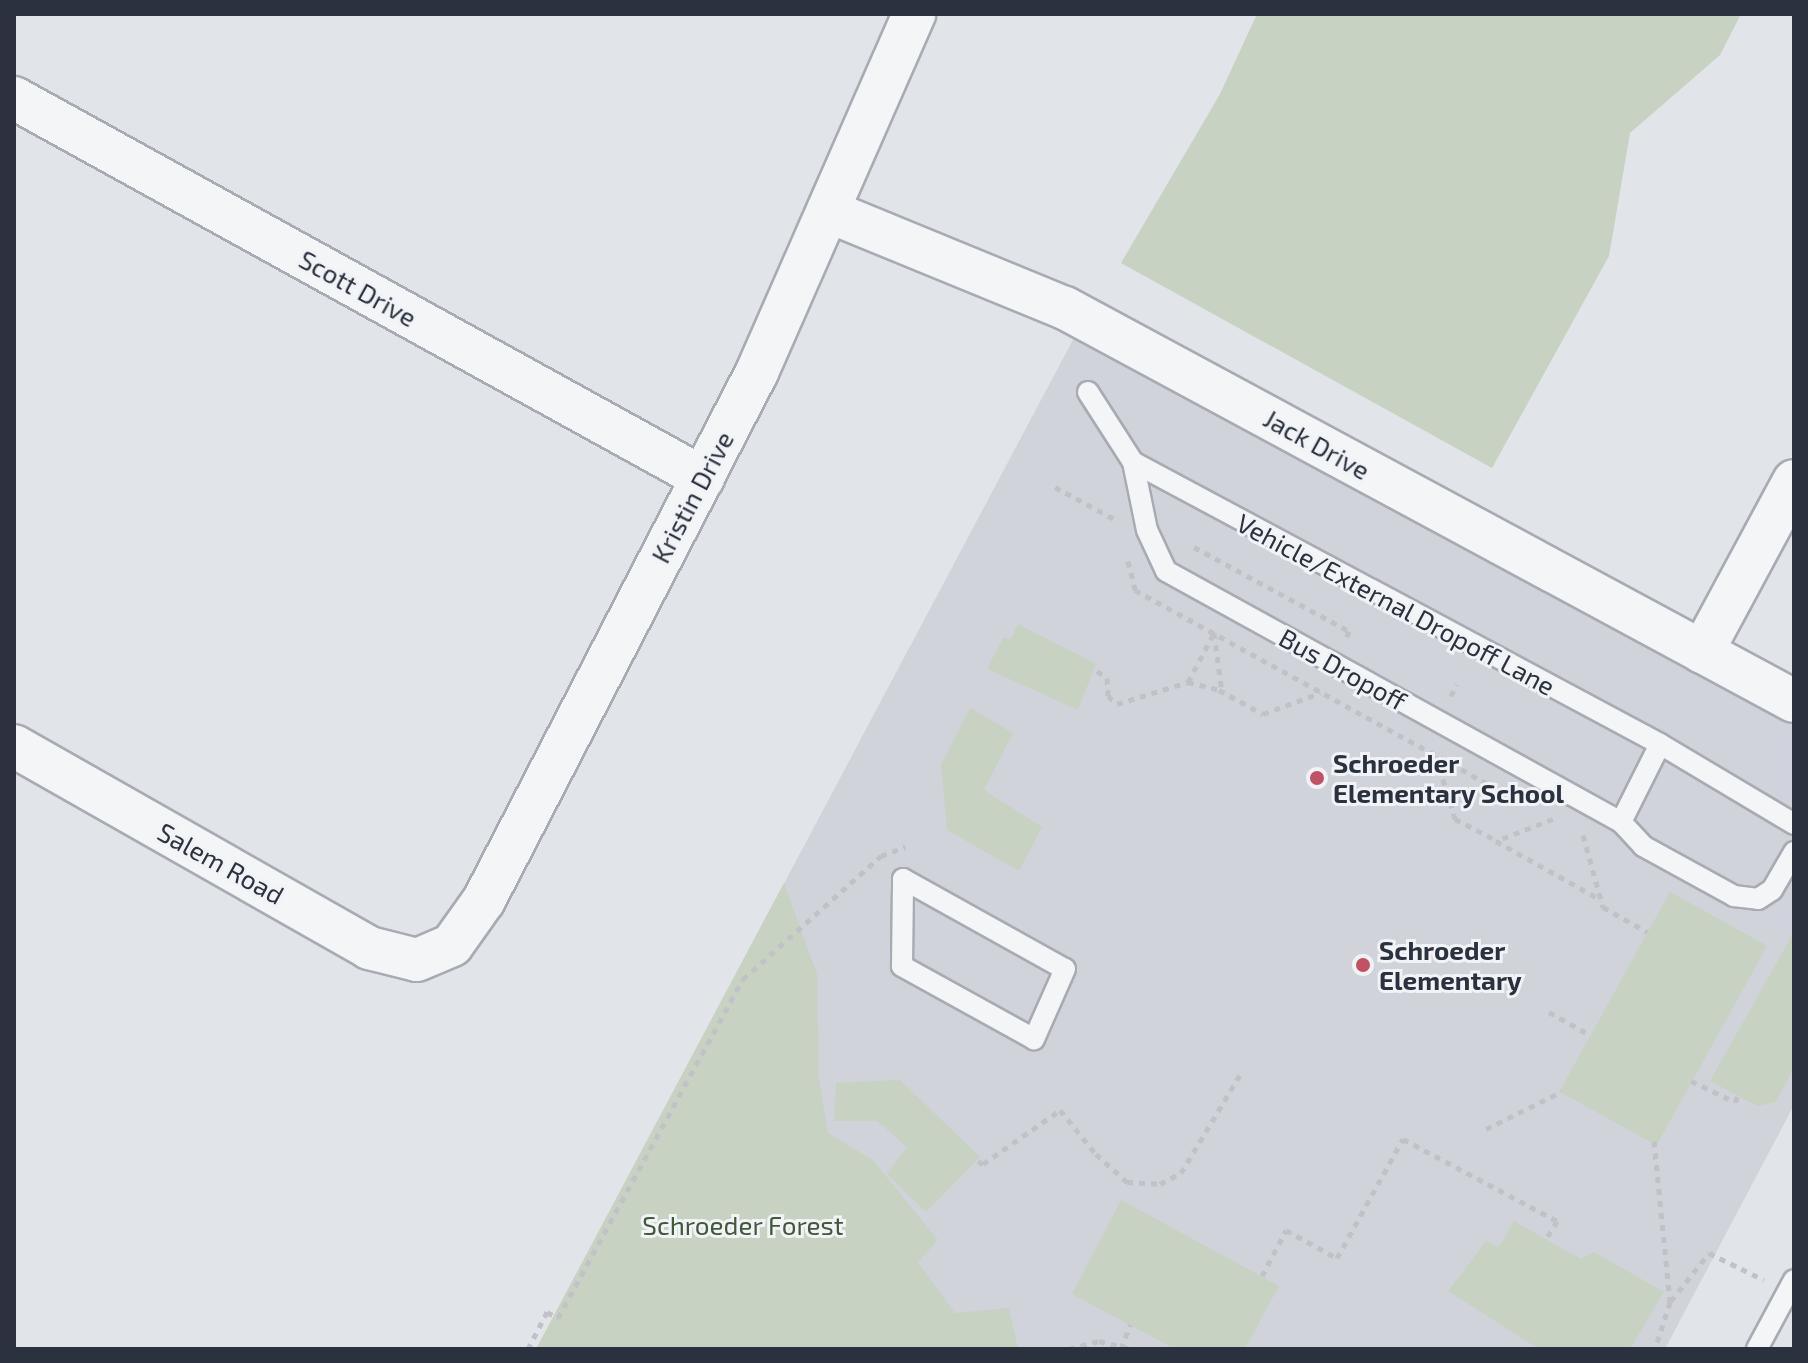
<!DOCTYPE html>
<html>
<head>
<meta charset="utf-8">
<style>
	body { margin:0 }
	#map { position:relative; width:1808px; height:1363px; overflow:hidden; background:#e1e4e9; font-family:"Exo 2",sans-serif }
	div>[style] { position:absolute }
	.built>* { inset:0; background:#d0d3da }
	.green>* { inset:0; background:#c7d2c3; transform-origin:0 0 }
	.path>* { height:5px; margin-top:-2.5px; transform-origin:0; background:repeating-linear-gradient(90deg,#c0c2c7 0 6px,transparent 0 12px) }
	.roads { filter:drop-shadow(2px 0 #a7abb3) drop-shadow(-2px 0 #a7abb3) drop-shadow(0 2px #a7abb3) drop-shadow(0 -2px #a7abb3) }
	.lane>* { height:20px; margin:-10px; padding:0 10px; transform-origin:10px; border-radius:10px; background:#f4f5f7 }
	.street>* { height:42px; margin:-21px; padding:0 21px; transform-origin:21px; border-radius:21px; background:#f4f5f7 }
	.dots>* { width:22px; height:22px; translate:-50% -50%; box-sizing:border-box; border:4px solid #f1f3f6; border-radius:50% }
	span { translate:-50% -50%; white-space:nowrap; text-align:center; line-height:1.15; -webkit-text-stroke:6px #f1f3f6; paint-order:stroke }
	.street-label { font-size:26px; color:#2b323f }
	.poi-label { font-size:26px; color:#2b323f; font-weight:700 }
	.left { translate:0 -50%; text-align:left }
	.park-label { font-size:26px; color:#40593a }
	.frame { position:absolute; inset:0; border:16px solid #2b323f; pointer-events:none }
</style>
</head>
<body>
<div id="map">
	<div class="built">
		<i style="clip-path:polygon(1083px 321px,1794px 705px,1794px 1105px,1665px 1349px,571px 1349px,544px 1335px)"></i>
	</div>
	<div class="green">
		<i style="clip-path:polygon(1257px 14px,1741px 14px,1720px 55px,1630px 133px,1609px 256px,1492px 468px,1121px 263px,1220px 94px)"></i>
		<i style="clip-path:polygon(1018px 624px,1096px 664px,1078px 710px,987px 669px,1003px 638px,1011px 639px)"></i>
		<i style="clip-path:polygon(970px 708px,1013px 733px,984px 790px,1042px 827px,1019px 871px,947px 830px,941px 765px)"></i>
		<i style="clip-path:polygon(784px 883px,817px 974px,819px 1080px,828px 1133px,873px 1160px,938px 1240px,918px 1262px,955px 1313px,1009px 1308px,1018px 1349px,536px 1349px)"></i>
		<i style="left:1670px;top:892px;width:111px;height:228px;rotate:29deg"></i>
		<i style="clip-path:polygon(1794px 932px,1794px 1067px,1776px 1102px,1757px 1106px,1710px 1081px)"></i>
		<i style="clip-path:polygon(900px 1080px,980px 1157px,926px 1212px,887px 1174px,907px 1147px,877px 1121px,834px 1121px,836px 1083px)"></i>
		<i style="clip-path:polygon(1121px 1200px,1279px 1286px,1245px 1349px,1175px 1349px,1072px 1294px)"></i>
		<i style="clip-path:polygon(1514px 1221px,1581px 1259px,1594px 1252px,1664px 1292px,1630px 1349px,1539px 1349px,1448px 1291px,1486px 1241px,1499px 1247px)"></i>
	</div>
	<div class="path">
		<i style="left:1055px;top:487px;width:72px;rotate:28.4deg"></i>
		<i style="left:1194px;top:547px;width:176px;rotate:28.5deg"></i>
		<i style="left:1349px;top:631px;width:9px;rotate:111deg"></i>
		<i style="left:1128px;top:561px;width:30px;rotate:76deg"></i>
		<i style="left:1135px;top:590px;width:404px;rotate:28.8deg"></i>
		<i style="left:1097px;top:671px;width:12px;rotate:35deg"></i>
		<i style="left:1107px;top:678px;width:18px;rotate:87deg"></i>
		<i style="left:1108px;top:696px;width:12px;rotate:42deg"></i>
		<i style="left:1117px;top:704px;width:74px;rotate:-17.2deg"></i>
		<i style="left:1188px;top:682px;width:32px;rotate:14deg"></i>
		<i style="left:1219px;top:690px;width:50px;rotate:28.6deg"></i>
		<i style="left:1263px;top:714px;width:61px;rotate:-20.2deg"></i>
		<i style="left:1188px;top:682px;width:55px;rotate:-62deg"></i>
		<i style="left:1214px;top:633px;width:60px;rotate:82.3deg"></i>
		<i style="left:1451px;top:696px;width:13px;rotate:-63deg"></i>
		<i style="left:1436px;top:756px;width:66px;rotate:73.2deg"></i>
		<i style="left:1455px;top:819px;width:48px;rotate:27.1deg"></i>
		<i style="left:1553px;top:819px;width:61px;rotate:158.9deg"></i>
		<i style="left:1496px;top:841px;width:120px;rotate:29.3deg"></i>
		<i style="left:1583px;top:835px;width:75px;rotate:74.5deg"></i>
		<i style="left:1603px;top:907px;width:51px;rotate:29.6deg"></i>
		<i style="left:1549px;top:1012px;width:47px;rotate:29.3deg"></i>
		<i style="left:1691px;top:1081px;width:49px;rotate:25.5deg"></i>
		<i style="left:1735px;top:1102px;width:7px;rotate:-63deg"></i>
		<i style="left:1486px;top:1129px;width:84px;rotate:-26.3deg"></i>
		<i style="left:1654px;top:1141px;width:162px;rotate:84.3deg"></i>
		<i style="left:1670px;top:1302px;width:49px;rotate:107.7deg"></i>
		<i style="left:978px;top:1161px;width:6px;rotate:31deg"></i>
		<i style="left:983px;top:1164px;width:94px;rotate:-35deg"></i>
		<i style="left:1060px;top:1110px;width:57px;rotate:50.7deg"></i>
		<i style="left:1096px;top:1154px;width:42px;rotate:42.1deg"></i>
		<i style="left:1127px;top:1182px;width:33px;rotate:3deg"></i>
		<i style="left:1160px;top:1184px;width:24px;rotate:-28deg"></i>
		<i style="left:1181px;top:1173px;width:120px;rotate:-59deg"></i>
		<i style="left:1262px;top:1276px;width:52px;rotate:-62.4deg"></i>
		<i style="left:1286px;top:1230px;width:58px;rotate:28.8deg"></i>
		<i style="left:1337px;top:1258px;width:136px;rotate:-61deg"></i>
		<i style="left:1403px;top:1139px;width:174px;rotate:28deg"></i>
		<i style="left:1557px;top:1221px;width:21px;rotate:121deg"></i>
		<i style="left:1671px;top:1301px;width:61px;rotate:-51.6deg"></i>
		<i style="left:1709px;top:1253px;width:61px;rotate:26.1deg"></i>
		<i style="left:528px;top:1349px;width:42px;rotate:-62.8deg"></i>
		<i style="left:547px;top:1312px;width:13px;rotate:29deg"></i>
		<i style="left:558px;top:1318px;width:386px;rotate:-61.4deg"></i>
		<i style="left:743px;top:979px;width:185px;rotate:-41.7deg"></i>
		<i style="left:881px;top:856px;width:26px;rotate:-21deg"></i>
		<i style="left:1069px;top:1349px;width:31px;rotate:-15deg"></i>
		<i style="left:1099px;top:1341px;width:32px;rotate:14deg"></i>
		<i style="left:1121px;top:1349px;width:26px;rotate:-69deg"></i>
	</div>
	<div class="roads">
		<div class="lane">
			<i style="left:1088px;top:392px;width:83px;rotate:57.3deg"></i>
			<i style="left:1133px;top:462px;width:69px;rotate:78.4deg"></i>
			<i style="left:1147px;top:530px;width:45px;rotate:65.1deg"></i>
			<i style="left:1166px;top:571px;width:520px;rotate:28.88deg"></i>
			<i style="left:1621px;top:822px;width:33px;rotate:47deg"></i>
			<i style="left:1643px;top:846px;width:104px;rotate:28.8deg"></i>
			<i style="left:1734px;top:896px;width:24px;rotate:7deg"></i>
			<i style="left:1758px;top:899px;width:17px;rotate:-33deg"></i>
			<i style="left:1772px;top:890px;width:44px;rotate:-59.9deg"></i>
			<i style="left:1133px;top:462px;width:598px;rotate:28.15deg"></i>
			<i style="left:1660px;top:744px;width:156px;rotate:30.8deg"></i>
			<i style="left:1621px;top:822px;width:87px;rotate:-63.4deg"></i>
			<i style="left:903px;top:879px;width:185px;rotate:29.1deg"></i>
			<i style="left:1065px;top:969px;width:77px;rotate:113.9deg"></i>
			<i style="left:1034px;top:1039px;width:151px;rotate:-151.1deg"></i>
			<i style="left:902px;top:966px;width:87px;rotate:-89.3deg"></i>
			<i style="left:1757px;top:1349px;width:78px;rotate:-61.8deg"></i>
		</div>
		<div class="street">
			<i style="left:14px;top:98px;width:787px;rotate:28.88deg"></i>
			<i style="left:828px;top:211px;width:256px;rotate:22.3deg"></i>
			<i style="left:1065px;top:308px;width:828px;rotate:28.33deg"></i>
			<i style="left:1702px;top:652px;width:194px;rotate:-61.7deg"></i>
			<i style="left:14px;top:746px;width:408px;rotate:29.6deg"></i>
			<i style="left:369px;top:948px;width:49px;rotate:14deg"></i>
			<i style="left:417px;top:960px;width:38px;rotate:-23deg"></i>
			<i style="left:452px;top:945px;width:55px;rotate:-54.6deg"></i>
			<i style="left:484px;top:900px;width:594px;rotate:-62.66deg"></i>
			<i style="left:757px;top:372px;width:391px;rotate:-66.3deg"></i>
		</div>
	</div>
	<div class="dots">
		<i style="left:1317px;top:778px;background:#c25263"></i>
		<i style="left:1363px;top:965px;background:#c25263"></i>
	</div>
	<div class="street-label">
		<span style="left:358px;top:288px;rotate:29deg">Scott Drive</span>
		<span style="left:1317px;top:444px;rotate:29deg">Jack Drive</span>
		<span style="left:692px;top:497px;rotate:-62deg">Kristin Drive</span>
		<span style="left:1396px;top:604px;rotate:28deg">Vehicle/External Dropoff Lane</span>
		<span style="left:1343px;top:669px;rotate:29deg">Bus Dropoff</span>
		<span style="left:221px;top:863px;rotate:29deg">Salem Road</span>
	</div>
	<div class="poi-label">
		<span class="left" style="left:1333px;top:778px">Schroeder<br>Elementary School</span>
		<span class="left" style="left:1379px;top:965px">Schroeder<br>Elementary</span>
	</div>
	<div class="park-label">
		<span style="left:743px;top:1225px">Schroeder Forest</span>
	</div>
	<div class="frame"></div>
</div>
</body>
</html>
